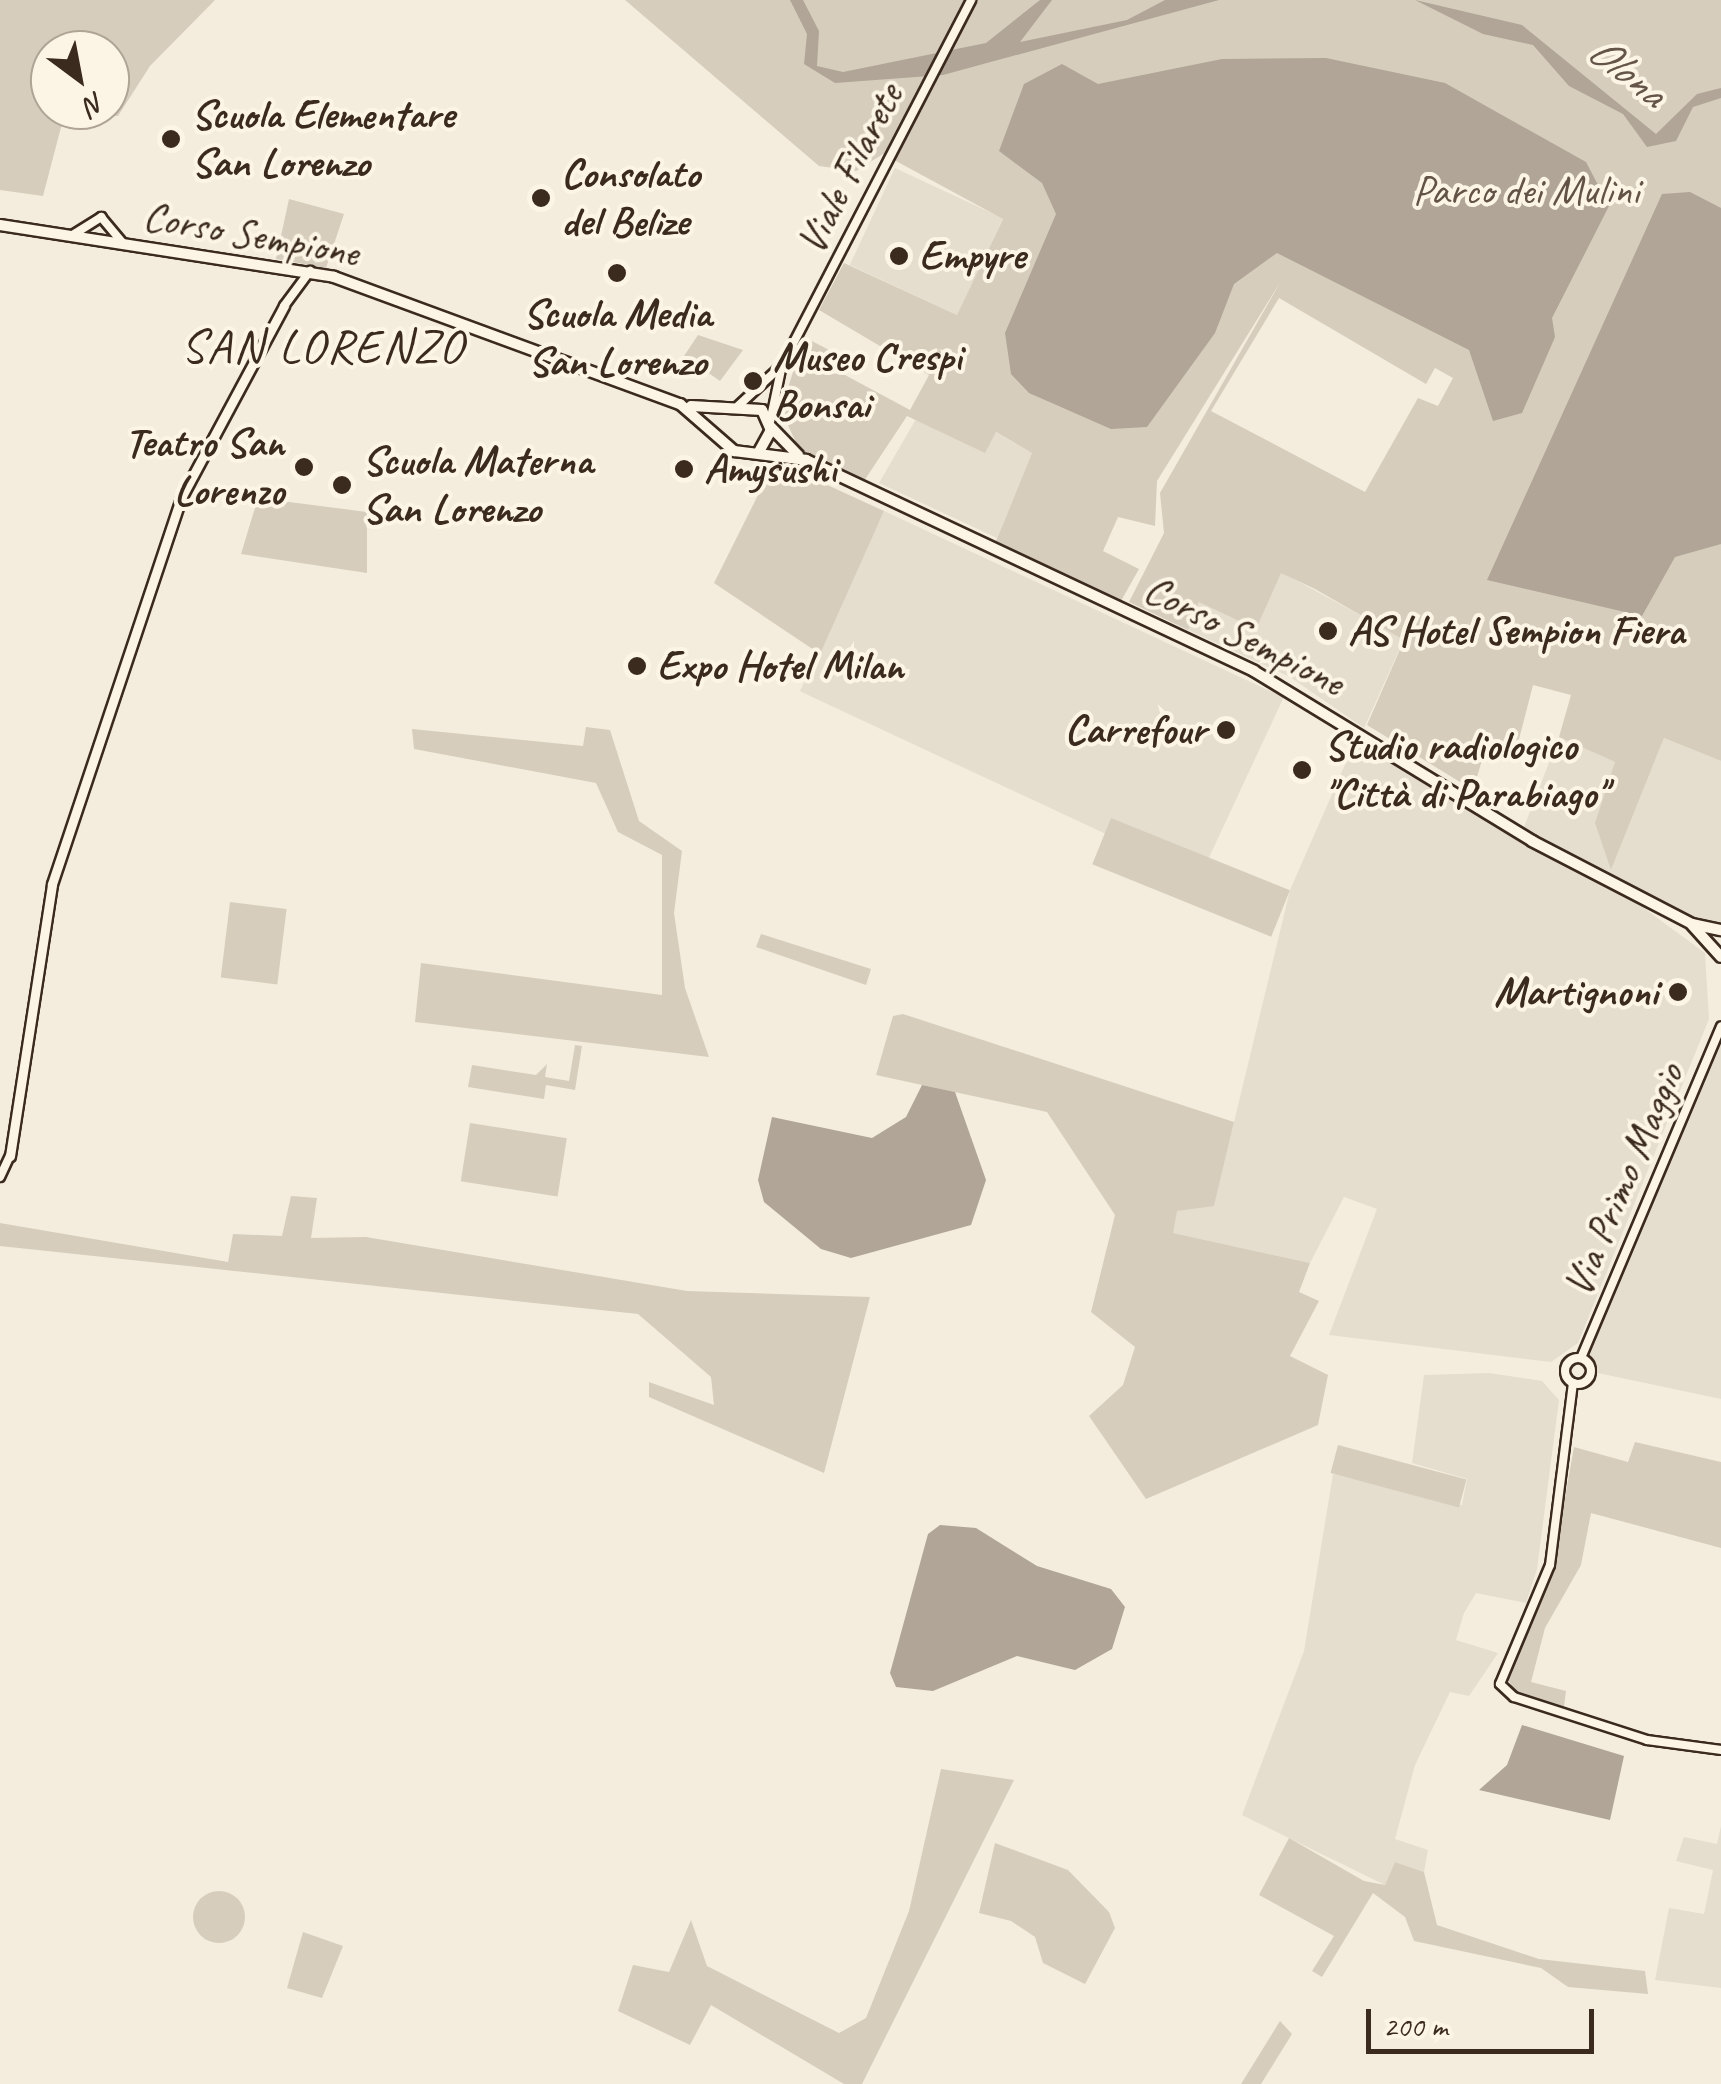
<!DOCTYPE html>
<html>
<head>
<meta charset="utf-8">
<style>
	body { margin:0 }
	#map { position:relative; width:1721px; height:2084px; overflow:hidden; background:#f4eddd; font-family:Caveat,sans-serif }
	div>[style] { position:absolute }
	.built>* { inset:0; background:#e5ddce; transform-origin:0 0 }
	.green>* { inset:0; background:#d6cdbd; transform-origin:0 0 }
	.round { border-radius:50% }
	.water>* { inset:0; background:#b0a596 }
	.roads { filter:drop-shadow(2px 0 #3b2a1e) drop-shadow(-2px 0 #3b2a1e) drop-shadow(0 2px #3b2a1e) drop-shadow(0 -2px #3b2a1e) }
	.tertiary>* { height:8px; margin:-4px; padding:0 4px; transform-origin:4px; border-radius:4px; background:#fcf5e5 }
	.tertiary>.ring { margin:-4px; padding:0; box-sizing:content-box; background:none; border:8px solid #fcf5e5; border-radius:50% }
	.secondary>* { height:9px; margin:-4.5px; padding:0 4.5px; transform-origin:4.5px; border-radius:4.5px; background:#fcf5e5 }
	.primary>* { height:10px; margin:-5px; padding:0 5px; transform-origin:5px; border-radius:5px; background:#fcf5e5 }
	.dots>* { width:28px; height:28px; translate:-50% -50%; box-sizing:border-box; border:5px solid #fcf5e5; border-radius:50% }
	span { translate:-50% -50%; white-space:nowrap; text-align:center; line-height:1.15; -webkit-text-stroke:8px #fcf5e5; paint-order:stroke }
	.poi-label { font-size:42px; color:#3b2a1e; font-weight:700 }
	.left { translate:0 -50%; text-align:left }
	.right { translate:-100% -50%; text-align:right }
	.street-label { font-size:42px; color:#3b2a1e }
	.park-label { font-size:42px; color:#625346 }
	.water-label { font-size:45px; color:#645548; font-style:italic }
	.quarter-label { font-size:48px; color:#3b2a1e; letter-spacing:2.5px }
	.north { position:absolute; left:30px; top:30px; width:100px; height:100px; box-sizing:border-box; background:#fcf5e5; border:2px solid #afa495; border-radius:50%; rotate:148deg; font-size:28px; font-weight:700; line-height:40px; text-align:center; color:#3b2a1e }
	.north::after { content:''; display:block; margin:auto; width:35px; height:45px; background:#3b2a1e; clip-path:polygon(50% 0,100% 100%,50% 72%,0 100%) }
	.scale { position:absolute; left:1366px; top:2009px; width:228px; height:45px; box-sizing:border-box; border:5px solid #3b2a1e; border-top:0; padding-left:12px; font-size:30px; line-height:35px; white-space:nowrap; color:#3b2a1e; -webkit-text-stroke:8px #fcf5e5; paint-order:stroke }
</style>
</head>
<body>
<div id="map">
	<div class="built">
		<i style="left:895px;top:168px;width:119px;height:107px;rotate:25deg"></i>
		<i style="clip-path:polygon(916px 419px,984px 452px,995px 432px,1032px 453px,997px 538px,879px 483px)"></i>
		<i style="left:884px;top:511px;width:441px;height:199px;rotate:25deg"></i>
		<i style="clip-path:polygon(1281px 572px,1404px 639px,1364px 728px,1290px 677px,1188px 630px,1199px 602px)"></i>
		<i style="clip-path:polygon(1358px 735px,1607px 881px,1705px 953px,1709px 1019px,1578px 1343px,1551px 1362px,1329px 1335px,1377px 1209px,1344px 1197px,1310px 1263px,1172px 1233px,1176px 1211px,1214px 1205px,1290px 890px)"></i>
		<i style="clip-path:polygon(1559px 737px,1615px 762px,1599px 826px,1611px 870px,1664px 738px,1721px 761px,1721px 938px,1524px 827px)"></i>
		<i style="clip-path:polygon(1721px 1037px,1721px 1399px,1593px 1372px,1583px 1357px)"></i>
		<i style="clip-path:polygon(1489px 1373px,1542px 1381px,1559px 1400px,1537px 1569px,1526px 1603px,1476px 1593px,1464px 1613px,1456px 1640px,1498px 1653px,1469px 1696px,1450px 1692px,1415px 1765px,1395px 1839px,1428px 1850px,1424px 1872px,1395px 1862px,1385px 1885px,1242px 1815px,1304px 1651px,1333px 1474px,1462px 1505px,1467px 1479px,1412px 1463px,1424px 1375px)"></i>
		<i style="clip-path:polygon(1721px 1826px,1721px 1988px,1655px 1980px,1669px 1908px,1704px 1914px,1713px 1870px,1676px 1861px,1684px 1837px,1717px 1844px)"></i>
	</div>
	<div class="green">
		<i style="clip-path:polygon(evenodd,0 0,215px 0,150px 66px,118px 116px,65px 112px,43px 196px,0 190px,0 0,50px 50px,110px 50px,110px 110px,50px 110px,50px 50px)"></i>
		<i style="clip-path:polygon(evenodd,625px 0,1721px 0,1721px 761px,1664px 738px,1611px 870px,1595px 823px,1615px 762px,1559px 737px,1571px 695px,1533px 685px,1517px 747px,1489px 737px,1473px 790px,1367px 725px,1404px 640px,1315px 589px,1281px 573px,1256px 629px,1199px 602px,1188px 630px,1129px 602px,1164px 533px,1160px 493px,1281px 281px,1157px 481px,1155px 526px,1118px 517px,1103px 551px,1139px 569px,1121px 601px,996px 541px,1032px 453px,996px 432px,985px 453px,907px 416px,864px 481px,799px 449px,781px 410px,804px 337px,835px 353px,845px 375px,910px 410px,929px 375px,819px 310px,844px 263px,957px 315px,1003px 219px,883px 154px,856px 171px,819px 166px,625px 0,1279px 298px,1426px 384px,1435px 368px,1453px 378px,1438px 406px,1418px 398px,1365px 492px,1211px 411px,1279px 298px)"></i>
		<i style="clip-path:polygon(289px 199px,344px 214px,326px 268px,276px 259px)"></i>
		<i style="clip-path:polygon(698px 335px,743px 350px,720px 381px,684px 356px)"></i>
		<i style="clip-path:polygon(775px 461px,884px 511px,820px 654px,714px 583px)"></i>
		<i style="clip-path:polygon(258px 498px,367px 512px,367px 573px,241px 554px)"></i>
		<i style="clip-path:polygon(586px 727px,610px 730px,639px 821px,682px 851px,674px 913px,685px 988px,709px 1057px,415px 1022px,421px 963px,662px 995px,662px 855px,618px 832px,596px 783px,414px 749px,412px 729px,583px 746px)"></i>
		<i style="left:1111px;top:818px;width:193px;height:50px;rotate:22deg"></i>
		<i style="left:230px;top:902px;width:57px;height:76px;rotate:7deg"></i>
		<i style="clip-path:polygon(761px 934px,871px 969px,866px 985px,756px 947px)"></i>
		<i style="clip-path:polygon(903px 1014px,1234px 1122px,1214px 1206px,1177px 1211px,1173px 1233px,1310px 1263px,1299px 1292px,1319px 1301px,1290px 1356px,1328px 1375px,1318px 1425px,1146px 1499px,1089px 1416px,1123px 1385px,1135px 1347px,1091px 1312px,1115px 1215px,1047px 1112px,876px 1075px,893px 1016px)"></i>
		<i style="clip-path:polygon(575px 1045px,582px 1046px,575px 1090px,546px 1085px,544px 1099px,468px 1087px,472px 1065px,536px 1075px,547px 1064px,545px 1077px,569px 1081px)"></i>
		<i style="left:470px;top:1123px;width:98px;height:59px;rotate:9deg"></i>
		<i style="clip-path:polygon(291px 1196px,317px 1198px,311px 1238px,366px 1237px,687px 1291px,870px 1297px,824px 1473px,649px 1397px,649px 1382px,714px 1405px,711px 1377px,638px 1314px,0 1246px,0 1223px,228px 1262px,233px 1234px,282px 1236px)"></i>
		<i style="clip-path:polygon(1635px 1442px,1721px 1462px,1721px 1548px,1591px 1513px,1581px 1565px,1545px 1628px,1531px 1682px,1566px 1691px,1564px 1707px,1517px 1694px,1505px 1675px,1550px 1582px,1574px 1447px,1628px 1462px)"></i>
		<i style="left:1338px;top:1445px;width:133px;height:29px;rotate:15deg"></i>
		<i style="clip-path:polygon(941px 1769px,1014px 1780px,862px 2084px,844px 2084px,711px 2005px,690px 2045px,618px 2011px,633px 1965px,669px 1972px,691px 1920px,707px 1966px,839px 2033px,866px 2018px,909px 1911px)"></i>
		<i style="clip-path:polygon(1289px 1838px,1364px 1881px,1385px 1885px,1395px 1862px,1424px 1872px,1437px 1925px,1539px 1959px,1645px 1971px,1648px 1994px,1568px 1987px,1541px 1968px,1414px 1941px,1405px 1917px,1373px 1893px,1322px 1977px,1312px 1971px,1334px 1936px,1259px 1895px)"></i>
		<i style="clip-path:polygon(995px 1843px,1068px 1870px,1109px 1912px,1115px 1928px,1085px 1984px,1043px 1963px,1035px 1937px,1011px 1921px,979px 1913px)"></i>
		<i class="round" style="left:193px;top:1891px;width:52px;height:52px"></i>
		<i style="clip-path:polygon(303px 1932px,343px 1946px,322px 1998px,287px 1988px)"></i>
		<i style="clip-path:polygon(1280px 2021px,1292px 2034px,1261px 2084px,1241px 2084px)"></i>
	</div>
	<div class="water">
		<i style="clip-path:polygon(790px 0,803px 0,819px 31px,817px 66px,843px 72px,986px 43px,1040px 0,1052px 0,1020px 42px,1127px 20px,1165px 0,1219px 0,943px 75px,835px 83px,804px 64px,807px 34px)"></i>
		<i style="clip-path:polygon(1415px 0,1522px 25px,1656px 134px,1697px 94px,1721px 88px,1721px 98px,1693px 107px,1676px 141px,1647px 147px,1623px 114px,1569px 86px,1533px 45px,1483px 34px)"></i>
		<i style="clip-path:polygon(1326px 58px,1445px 83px,1586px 162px,1609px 206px,1552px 318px,1555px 337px,1522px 413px,1493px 421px,1469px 350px,1277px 253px,1234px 284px,1215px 333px,1147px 427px,1111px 429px,1029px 393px,1011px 374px,1005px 333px,1056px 214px,1042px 183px,999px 151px,1024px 84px,1062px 64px,1098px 84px,1222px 59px)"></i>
		<i style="clip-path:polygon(1690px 192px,1721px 208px,1721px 544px,1675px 557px,1642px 616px,1487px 580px,1662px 194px)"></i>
		<i style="clip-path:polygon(922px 1085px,955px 1092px,986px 1180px,971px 1225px,851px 1258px,821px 1249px,764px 1202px,758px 1180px,772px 1117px,872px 1138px,906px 1117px)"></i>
		<i style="clip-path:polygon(940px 1525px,976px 1528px,1037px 1566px,1111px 1589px,1125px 1607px,1112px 1649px,1075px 1670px,1017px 1656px,933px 1691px,896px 1687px,890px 1673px,928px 1534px)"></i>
		<i style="clip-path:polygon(1522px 1725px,1624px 1756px,1610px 1820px,1479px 1790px,1507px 1765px)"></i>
	</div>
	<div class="roads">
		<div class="tertiary">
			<i style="left:101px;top:217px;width:34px;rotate:50deg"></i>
			<i style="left:71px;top:236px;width:36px;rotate:-32deg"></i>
			<i style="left:284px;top:306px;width:44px;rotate:-53.4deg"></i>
			<i style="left:738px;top:406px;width:56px;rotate:-42.8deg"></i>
			<i style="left:770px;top:422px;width:58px;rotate:-78.1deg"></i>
			<i style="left:782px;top:365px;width:411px;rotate:-62.6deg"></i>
			<i style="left:0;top:1177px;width:23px;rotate:-65deg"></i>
			<i class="ring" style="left:1565px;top:1358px;width:18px;height:18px"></i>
			<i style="left:1581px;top:1358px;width:360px;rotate:-67.1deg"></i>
			<i style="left:1573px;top:1383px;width:183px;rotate:97.2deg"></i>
			<i style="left:1550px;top:1565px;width:129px;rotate:112.8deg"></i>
			<i style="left:1500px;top:1684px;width:19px;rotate:43deg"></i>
			<i style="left:1514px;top:1697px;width:140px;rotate:17.9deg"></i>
			<i style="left:1647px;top:1740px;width:75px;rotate:7.7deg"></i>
		</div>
		<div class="secondary">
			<i style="left:10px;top:1156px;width:275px;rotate:-81.2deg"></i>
			<i style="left:52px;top:884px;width:407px;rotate:-71.5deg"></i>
			<i style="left:181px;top:498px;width:218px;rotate:-61.8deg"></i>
		</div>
		<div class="primary">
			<i style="left:0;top:225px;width:338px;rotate:8.8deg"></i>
			<i style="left:334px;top:277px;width:369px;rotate:20.2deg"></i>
			<i style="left:680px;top:404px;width:72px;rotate:41deg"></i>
			<i style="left:734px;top:451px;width:73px;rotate:7.1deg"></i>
			<i style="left:806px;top:460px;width:495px;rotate:25.2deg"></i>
			<i style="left:1254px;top:671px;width:326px;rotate:31.4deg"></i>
			<i style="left:1532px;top:841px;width:180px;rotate:27.4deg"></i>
			<i style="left:1692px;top:924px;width:30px;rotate:12deg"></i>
			<i style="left:691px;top:406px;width:71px;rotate:3.2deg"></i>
			<i style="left:762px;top:410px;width:22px;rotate:66deg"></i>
			<i style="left:771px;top:430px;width:25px;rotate:119deg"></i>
			<i style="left:771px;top:427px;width:39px;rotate:46deg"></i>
			<i style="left:1692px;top:925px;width:43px;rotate:47.8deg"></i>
		</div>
	</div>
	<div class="dots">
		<i style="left:171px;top:139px;background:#3b2a1e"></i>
		<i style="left:541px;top:198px;background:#3b2a1e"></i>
		<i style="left:899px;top:256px;background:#3b2a1e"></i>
		<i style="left:617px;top:273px;background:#3b2a1e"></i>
		<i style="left:753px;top:381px;background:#3b2a1e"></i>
		<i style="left:304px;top:467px;background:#3b2a1e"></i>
		<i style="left:684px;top:469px;background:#3b2a1e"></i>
		<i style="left:342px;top:485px;background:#3b2a1e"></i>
		<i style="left:1328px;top:631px;background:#3b2a1e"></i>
		<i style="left:637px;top:666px;background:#3b2a1e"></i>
		<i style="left:1226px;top:730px;background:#3b2a1e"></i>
		<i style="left:1302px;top:770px;background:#3b2a1e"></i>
		<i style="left:1678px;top:992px;background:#3b2a1e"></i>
	</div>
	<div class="poi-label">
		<span class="left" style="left:191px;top:139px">Scuola Elementare<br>San Lorenzo</span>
		<span class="left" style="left:561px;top:198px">Consolato<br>del Belize</span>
		<span class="left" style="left:919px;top:256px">Empyre</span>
		<span style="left:617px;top:338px">Scuola Media<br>San Lorenzo</span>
		<span class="left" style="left:773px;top:381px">Museo Crespi<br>Bonsai</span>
		<span class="right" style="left:284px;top:467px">Teatro San<br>Lorenzo</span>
		<span class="left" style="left:362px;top:485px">Scuola Materna<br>San Lorenzo</span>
		<span class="left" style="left:704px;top:469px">Amysushi</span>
		<span class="left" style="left:1348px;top:631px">AS Hotel Sempion Fiera</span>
		<span class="left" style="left:657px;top:666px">Expo Hotel Milan</span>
		<span class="right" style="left:1206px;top:730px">Carrefour</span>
		<span class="left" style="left:1324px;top:770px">Studio radiologico<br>"Città di Parabiago"</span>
		<span class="right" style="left:1658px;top:992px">Martignoni</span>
	</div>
	<div class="street-label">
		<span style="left:850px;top:169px;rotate:-63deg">Viale Filarete</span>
		<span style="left:251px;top:235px;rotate:10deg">Corso Sempione</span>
		<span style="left:1244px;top:636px;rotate:27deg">Corso Sempione</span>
		<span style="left:1624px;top:1180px;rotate:-67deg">Via Primo Maggio</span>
	</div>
	<div class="park-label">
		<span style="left:1526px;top:191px">Parco dei Mulini</span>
	</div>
	<div class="water-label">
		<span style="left:1627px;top:71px;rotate:39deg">Olona</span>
	</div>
	<div class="quarter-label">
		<span style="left:323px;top:347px">SAN LORENZO</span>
	</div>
	<div class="north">N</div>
	<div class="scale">200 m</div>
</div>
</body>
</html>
